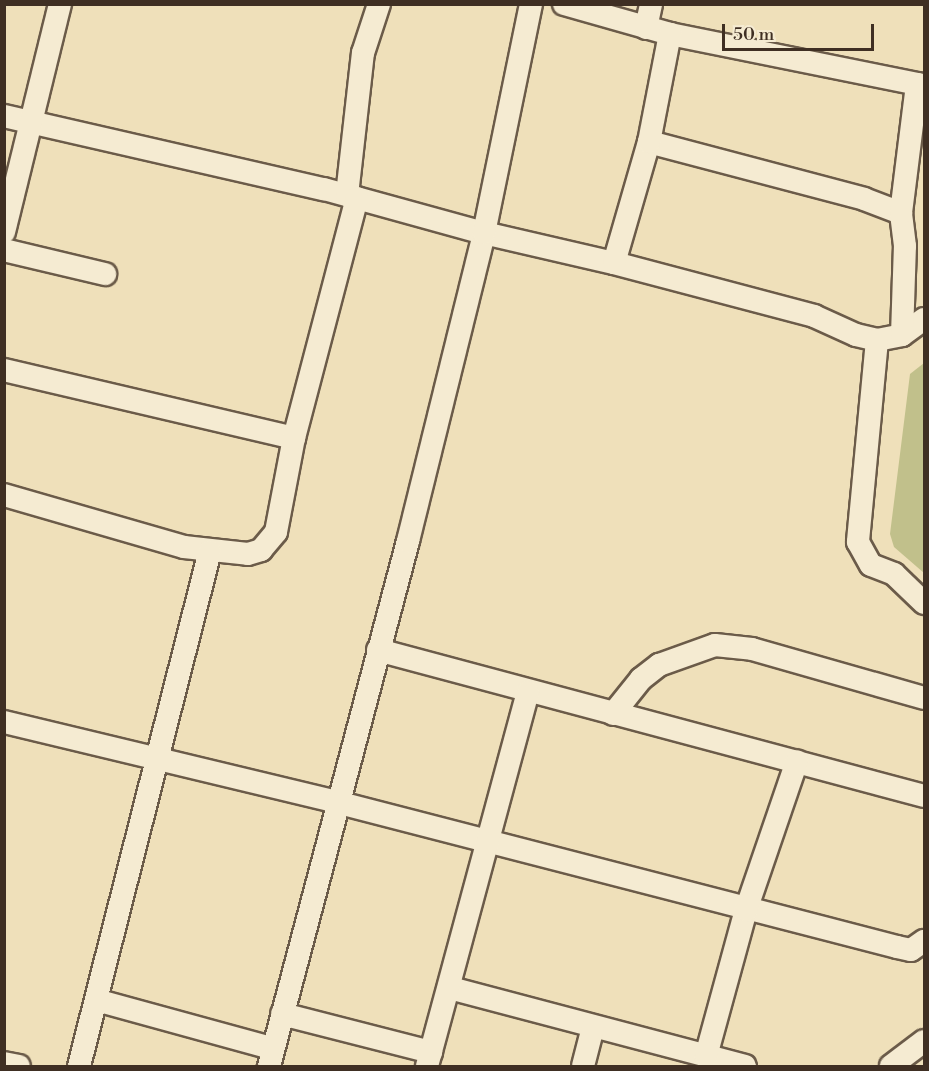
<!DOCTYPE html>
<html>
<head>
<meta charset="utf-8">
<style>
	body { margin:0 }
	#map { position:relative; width:929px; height:1071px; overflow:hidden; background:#efe0ba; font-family:"Libre Bodoni",serif }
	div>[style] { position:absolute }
	.green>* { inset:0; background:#c1c08b }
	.roads { filter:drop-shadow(2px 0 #6b5b49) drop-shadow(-2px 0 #6b5b49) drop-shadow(0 2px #6b5b49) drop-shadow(0 -2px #6b5b49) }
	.street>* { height:22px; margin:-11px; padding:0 11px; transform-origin:11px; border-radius:11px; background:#f5ebd2 }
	span { translate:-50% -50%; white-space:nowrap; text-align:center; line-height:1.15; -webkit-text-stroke:4.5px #f5ebd2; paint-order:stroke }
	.frame { position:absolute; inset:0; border:6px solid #3f2f23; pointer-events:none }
	.scale { position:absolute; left:722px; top:24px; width:152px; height:27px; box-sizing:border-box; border:3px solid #3f2f23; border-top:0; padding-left:8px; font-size:18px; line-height:21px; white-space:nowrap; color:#3f2f23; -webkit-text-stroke:4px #f5ebd2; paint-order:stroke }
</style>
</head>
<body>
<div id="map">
	<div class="green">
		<i style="clip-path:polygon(924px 363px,924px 573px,894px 547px,890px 534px,910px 374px)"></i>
	</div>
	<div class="roads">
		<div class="street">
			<i style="left:564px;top:4px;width:110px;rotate:15.8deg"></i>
			<i style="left:670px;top:34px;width:259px;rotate:11.4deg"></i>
			<i style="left:646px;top:28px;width:25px;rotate:-78deg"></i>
			<i style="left:4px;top:116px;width:328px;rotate:12.9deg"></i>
			<i style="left:324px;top:189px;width:166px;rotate:15.4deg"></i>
			<i style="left:484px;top:233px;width:133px;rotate:13deg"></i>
			<i style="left:614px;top:263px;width:207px;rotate:14.8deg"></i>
			<i style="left:814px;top:316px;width:46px;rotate:24.3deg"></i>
			<i style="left:856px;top:335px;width:22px;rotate:13deg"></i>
			<i style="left:877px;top:340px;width:25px;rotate:-11deg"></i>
			<i style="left:902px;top:335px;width:27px;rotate:-36deg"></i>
			<i style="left:649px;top:142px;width:222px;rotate:14.8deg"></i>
			<i style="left:864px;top:199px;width:40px;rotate:21deg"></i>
			<i style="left:347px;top:195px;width:143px;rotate:-83.6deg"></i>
			<i style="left:363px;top:53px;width:52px;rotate:-71.9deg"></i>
			<i style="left:4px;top:232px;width:235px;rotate:-76.2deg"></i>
			<i style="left:4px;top:250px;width:104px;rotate:13.4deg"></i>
			<i style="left:614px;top:263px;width:126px;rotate:-73.9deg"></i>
			<i style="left:649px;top:142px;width:110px;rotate:-79deg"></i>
			<i style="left:902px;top:335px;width:89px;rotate:-88.1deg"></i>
			<i style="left:905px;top:246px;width:33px;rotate:-97deg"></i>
			<i style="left:901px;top:213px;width:130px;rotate:-82.9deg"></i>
			<i style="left:877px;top:340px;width:203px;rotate:95.4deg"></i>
			<i style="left:858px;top:542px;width:26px;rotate:61deg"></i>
			<i style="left:871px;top:565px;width:25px;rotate:21deg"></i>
			<i style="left:894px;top:574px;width:42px;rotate:44deg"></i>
			<i style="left:4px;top:370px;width:298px;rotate:13.2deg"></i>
			<i style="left:4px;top:495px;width:187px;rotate:16.1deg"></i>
			<i style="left:184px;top:547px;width:64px;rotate:6.2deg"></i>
			<i style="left:248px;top:554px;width:14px;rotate:-17deg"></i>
			<i style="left:261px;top:550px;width:23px;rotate:-50deg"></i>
			<i style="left:276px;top:532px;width:96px;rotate:-79.2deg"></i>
			<i style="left:294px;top:438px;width:248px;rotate:-75.3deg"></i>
			<i style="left:378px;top:650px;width:565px;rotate:14.97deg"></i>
			<i style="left:613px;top:714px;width:45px;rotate:-51.3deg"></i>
			<i style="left:641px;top:679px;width:23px;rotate:-38deg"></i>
			<i style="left:659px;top:665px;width:59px;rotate:-19.7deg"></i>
			<i style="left:715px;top:645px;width:37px;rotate:6deg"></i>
			<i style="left:752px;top:649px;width:179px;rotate:15.9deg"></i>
			<i style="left:4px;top:722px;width:342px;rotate:13.5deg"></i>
			<i style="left:336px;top:802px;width:579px;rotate:14.49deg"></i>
			<i style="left:897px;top:947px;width:14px;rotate:12deg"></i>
			<i style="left:911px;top:950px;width:16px;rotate:-35deg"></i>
			<i style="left:450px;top:988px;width:305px;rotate:14.8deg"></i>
			<i style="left:96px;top:1000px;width:182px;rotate:15.3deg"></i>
			<i style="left:282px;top:1014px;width:154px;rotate:14.3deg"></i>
			<i style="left:706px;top:1056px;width:151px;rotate:-74.7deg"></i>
			<i style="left:746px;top:910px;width:157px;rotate:-71.1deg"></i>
			<i style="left:4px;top:1063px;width:15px;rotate:11deg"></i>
			<i style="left:79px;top:1066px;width:531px;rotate:-75.73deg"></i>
			<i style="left:269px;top:1066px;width:543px;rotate:-75.17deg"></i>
			<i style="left:408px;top:541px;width:317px;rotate:-76.1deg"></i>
			<i style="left:484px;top:233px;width:234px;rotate:-78.4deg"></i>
			<i style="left:427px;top:1066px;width:387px;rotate:-74.9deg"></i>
			<i style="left:583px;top:1066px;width:40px;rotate:-75.6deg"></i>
			<i style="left:891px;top:1066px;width:41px;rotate:-37.1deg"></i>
		</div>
	</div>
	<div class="frame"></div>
	<div class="scale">50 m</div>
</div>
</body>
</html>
